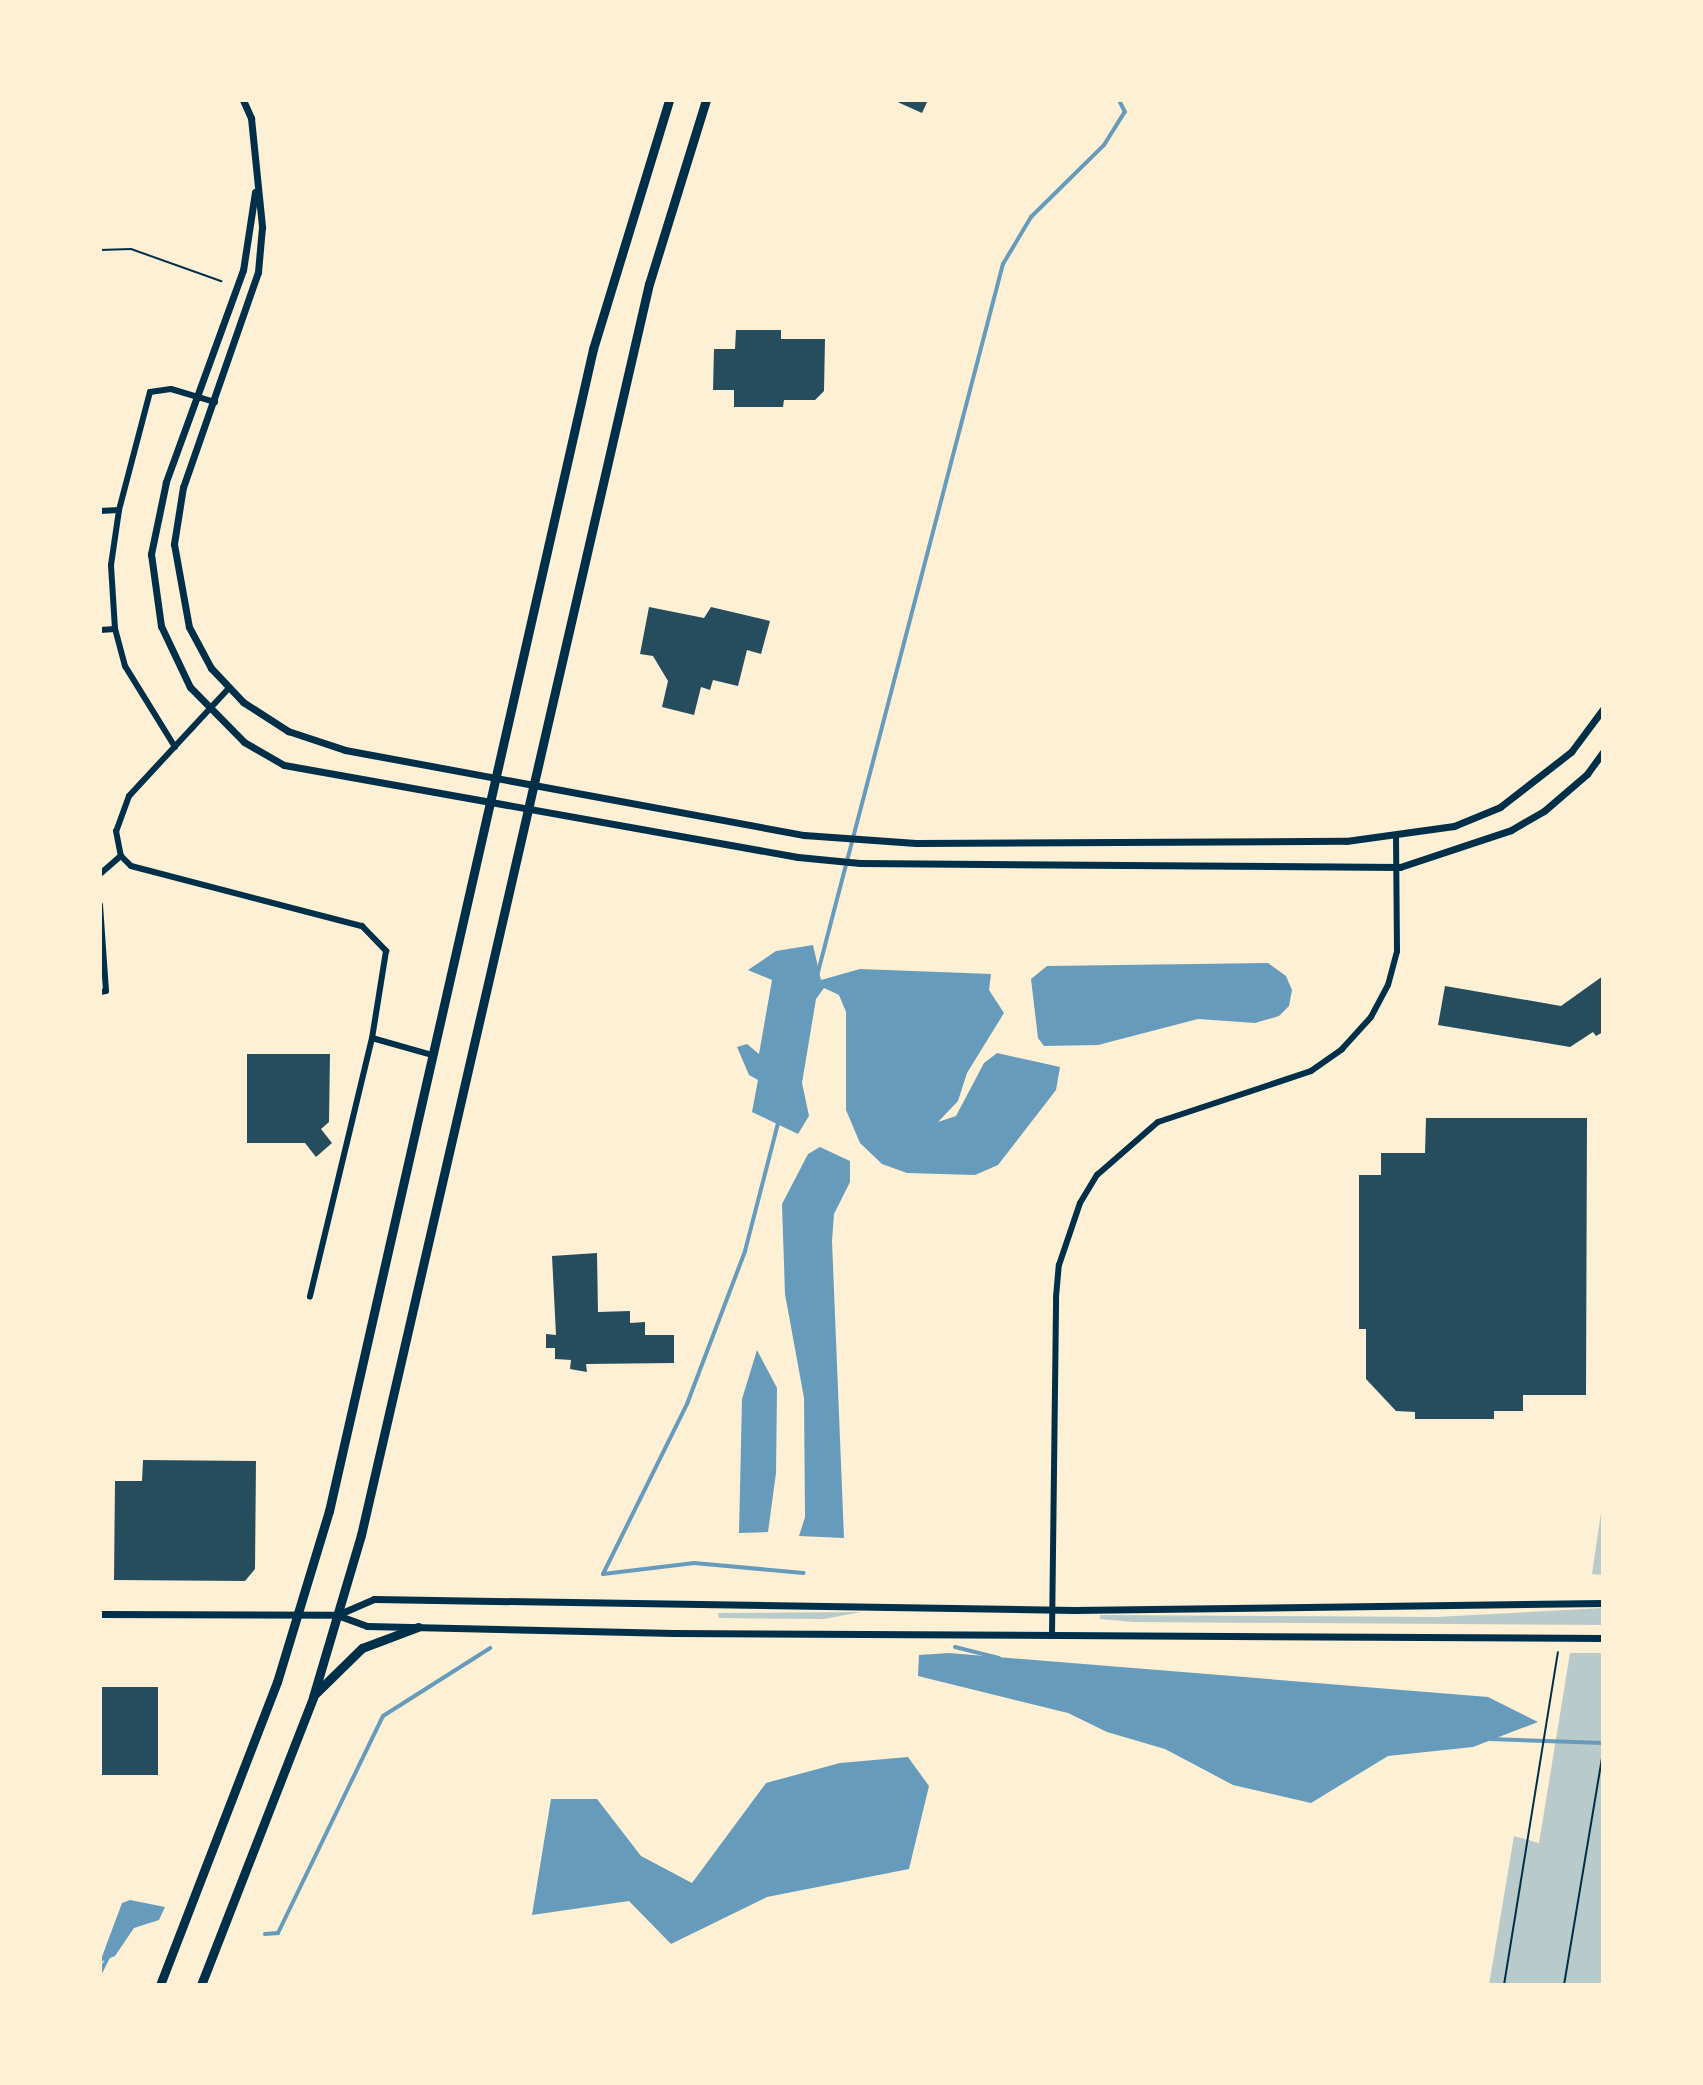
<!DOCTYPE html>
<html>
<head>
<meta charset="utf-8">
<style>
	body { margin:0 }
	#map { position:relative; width:1703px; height:2085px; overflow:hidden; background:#fdf0d5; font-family:Karla,sans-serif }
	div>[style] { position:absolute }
	.green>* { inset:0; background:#b9caca }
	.water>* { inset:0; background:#669bbc }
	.stream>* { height:4px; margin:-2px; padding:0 2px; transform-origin:2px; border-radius:2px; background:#669bbc }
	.building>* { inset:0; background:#264d5e; transform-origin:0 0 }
	.path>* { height:2px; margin:-1px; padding:0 1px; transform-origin:1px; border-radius:1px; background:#003049 }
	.minor>* { height:6px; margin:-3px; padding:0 3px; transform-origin:3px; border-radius:3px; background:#003049 }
	.tertiary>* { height:7px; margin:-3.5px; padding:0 3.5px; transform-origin:3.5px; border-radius:3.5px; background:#003049 }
	.primary>* { height:9px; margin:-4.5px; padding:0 4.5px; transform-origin:4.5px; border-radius:4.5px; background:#003049 }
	span { translate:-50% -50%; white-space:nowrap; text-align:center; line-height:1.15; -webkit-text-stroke:6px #fdf0d5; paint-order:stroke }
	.frame { position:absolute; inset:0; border:102px solid #fdf0d5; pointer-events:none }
</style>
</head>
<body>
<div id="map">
	<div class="green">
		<i style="clip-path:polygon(1603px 1499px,1603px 1575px,1592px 1574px)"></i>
		<i style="clip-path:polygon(1603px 1608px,1603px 1625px,1133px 1622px,1100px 1619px,1100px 1615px,1435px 1617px)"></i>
		<i style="clip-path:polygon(861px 1612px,824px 1619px,719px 1618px,718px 1613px)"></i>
		<i style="clip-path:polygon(1570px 1653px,1603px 1653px,1603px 1985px,1489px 1985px,1514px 1836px,1539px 1843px)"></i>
	</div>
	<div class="water">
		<i style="clip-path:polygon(813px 945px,821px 980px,860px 969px,991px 974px,989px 990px,1004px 1013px,967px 1073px,958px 1101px,938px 1122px,956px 1116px,984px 1063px,997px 1053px,1060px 1067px,1056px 1090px,998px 1165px,975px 1175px,907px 1173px,882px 1164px,860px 1143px,846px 1110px,846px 1012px,839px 995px,824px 988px,816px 999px,802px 1083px,809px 1116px,798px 1134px,752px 1112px,758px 1080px,749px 1075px,737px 1047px,747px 1044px,759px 1054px,772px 980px,748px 970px,776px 951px)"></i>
		<i style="clip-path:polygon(1268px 963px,1286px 976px,1292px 990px,1289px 1006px,1279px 1016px,1255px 1023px,1198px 1019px,1098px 1045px,1044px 1046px,1038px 1038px,1031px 979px,1047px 966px)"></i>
		<i style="clip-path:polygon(820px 1147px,850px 1161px,850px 1182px,834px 1214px,832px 1241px,844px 1538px,799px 1536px,805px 1517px,804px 1398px,785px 1294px,782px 1204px,808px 1154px)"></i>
		<i style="clip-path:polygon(757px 1350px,777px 1388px,776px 1473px,768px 1532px,739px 1533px,742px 1399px)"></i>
		<i style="clip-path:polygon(949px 1653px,1488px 1697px,1538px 1722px,1473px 1747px,1388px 1756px,1311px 1803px,1233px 1785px,1165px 1749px,1107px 1732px,1068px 1713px,918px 1676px,919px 1655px)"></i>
		<i style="clip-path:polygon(908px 1757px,929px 1786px,909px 1869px,767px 1897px,671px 1944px,629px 1901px,532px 1915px,551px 1799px,597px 1799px,641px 1856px,692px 1883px,766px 1783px,840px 1763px)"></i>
		<i style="clip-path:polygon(130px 1900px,165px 1907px,159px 1920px,134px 1928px,115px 1956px,100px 1962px,122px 1903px)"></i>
	</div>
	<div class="stream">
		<i style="left:818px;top:972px;width:732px;rotate:-75.36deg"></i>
		<i style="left:1003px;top:264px;width:55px;rotate:-59.2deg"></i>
		<i style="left:1031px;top:217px;width:103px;rotate:-44.6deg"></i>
		<i style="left:1104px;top:145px;width:39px;rotate:-58deg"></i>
		<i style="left:1125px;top:112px;width:13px;rotate:-117deg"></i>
		<i style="left:603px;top:1574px;width:190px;rotate:-63.7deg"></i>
		<i style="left:687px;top:1404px;width:164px;rotate:-69.2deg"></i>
		<i style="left:745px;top:1251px;width:135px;rotate:-75.5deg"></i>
		<i style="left:603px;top:1574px;width:92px;rotate:-6.9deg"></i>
		<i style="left:694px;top:1563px;width:110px;rotate:5.2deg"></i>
		<i style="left:955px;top:1647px;width:45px;rotate:14deg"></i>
		<i style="left:1489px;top:1739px;width:114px;rotate:2deg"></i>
		<i style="left:265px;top:1934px;width:13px;rotate:-4deg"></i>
		<i style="left:278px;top:1933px;width:241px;rotate:-64.2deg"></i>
		<i style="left:383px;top:1716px;width:127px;rotate:-32.4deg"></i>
		<i style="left:100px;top:1973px;width:20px;rotate:-63deg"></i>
	</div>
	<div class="building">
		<i style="clip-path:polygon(893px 100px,928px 100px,922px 113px)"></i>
		<i style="clip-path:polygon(736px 330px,781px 330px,781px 339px,825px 339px,824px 391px,815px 400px,784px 400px,783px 407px,734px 407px,734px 390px,713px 390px,714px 349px,735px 349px)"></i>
		<i style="clip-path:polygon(649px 607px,704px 618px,711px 607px,770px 621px,761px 654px,747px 650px,738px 686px,713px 680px,710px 690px,701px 687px,694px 715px,662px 707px,668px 681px,653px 656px,640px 654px)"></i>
		<i style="clip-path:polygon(1603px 976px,1603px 1032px,1596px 1036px,1593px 1032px,1570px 1047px,1438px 1025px,1445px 986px,1561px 1006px)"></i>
		<i style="clip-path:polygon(247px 1054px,330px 1054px,329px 1122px,321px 1129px,332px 1143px,316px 1157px,305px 1143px,247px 1143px)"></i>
		<i style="clip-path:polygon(1426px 1118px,1587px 1118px,1586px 1395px,1523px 1395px,1523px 1411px,1494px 1411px,1494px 1419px,1415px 1419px,1415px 1412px,1396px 1411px,1366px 1379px,1366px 1329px,1359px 1329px,1359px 1175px,1381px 1175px,1381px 1153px,1425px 1153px)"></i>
		<i style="clip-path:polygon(597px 1253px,598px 1312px,630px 1311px,630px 1323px,645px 1322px,645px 1335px,674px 1335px,674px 1363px,586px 1364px,587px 1372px,570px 1369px,571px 1360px,555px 1359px,555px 1348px,546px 1348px,546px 1334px,556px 1335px,552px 1256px)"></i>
		<i style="clip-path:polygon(143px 1460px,256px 1461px,255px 1569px,245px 1581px,114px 1580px,115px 1481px,142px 1481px)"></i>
		<i style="left:100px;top:1687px;width:58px;height:88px"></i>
	</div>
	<div class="path">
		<i style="left:100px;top:250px;width:31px;rotate:-2deg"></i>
		<i style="left:131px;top:249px;width:96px;rotate:19.6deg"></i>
		<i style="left:1504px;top:1985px;width:337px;rotate:-80.8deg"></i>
		<i style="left:1564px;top:1985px;width:235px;rotate:-80.5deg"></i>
	</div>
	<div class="minor">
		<i style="left:100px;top:511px;width:19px;rotate:-3deg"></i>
		<i style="left:100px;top:630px;width:15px;rotate:-4deg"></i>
		<i style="left:229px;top:688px;width:147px;rotate:132.8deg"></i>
		<i style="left:129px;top:796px;width:37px;rotate:110deg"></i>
		<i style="left:116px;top:831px;width:25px;rotate:79deg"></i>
		<i style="left:121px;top:856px;width:14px;rotate:45deg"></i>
		<i style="left:131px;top:866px;width:239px;rotate:14.6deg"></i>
		<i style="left:362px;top:926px;width:35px;rotate:46deg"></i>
		<i style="left:386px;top:951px;width:88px;rotate:99.1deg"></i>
		<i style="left:372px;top:1038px;width:266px;rotate:103.5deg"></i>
		<i style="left:175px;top:747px;width:95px;rotate:-121.7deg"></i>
		<i style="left:125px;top:666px;width:38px;rotate:-105deg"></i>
		<i style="left:115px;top:629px;width:64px;rotate:-93.6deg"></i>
		<i style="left:111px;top:565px;width:56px;rotate:-81.7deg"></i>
		<i style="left:119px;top:510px;width:122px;rotate:-75.3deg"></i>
		<i style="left:150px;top:392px;width:21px;rotate:-8deg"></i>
		<i style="left:171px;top:389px;width:46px;rotate:16.5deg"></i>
		<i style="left:100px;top:874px;width:28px;rotate:-41deg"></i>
		<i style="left:100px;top:905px;width:86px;rotate:86deg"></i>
		<i style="left:106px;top:991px;width:6px;rotate:171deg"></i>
		<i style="left:372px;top:1038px;width:62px;rotate:15.8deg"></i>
		<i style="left:1052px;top:1634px;width:337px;rotate:-89.3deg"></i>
		<i style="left:1056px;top:1297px;width:32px;rotate:-85deg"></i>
		<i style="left:1059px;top:1265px;width:65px;rotate:-71.3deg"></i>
		<i style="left:1080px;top:1203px;width:33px;rotate:-59deg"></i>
		<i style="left:1097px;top:1175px;width:81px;rotate:-41deg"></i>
		<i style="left:1158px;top:1122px;width:161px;rotate:-18.4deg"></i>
		<i style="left:1311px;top:1071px;width:38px;rotate:-35deg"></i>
		<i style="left:1342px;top:1049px;width:43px;rotate:-47.8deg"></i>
		<i style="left:1371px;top:1017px;width:36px;rotate:-62deg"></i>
		<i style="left:1388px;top:985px;width:35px;rotate:-75deg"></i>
		<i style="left:1397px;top:951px;width:113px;rotate:-90.5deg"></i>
	</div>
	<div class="tertiary">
		<i style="left:243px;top:100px;width:20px;rotate:66deg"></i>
		<i style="left:251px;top:118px;width:110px;rotate:84.2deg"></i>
		<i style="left:262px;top:227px;width:45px;rotate:95.1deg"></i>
		<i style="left:258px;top:272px;width:228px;rotate:109.2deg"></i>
		<i style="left:183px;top:487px;width:58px;rotate:99deg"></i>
		<i style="left:174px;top:544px;width:84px;rotate:79.8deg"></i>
		<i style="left:189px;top:627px;width:47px;rotate:61.8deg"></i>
		<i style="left:211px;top:668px;width:47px;rotate:46.7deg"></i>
		<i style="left:243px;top:702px;width:54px;rotate:32.8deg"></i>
		<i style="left:288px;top:731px;width:60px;rotate:18.4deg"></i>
		<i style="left:345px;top:750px;width:467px;rotate:10.5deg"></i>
		<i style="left:804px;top:835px;width:112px;rotate:4.1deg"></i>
		<i style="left:916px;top:843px;width:430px;rotate:-0.3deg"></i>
		<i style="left:1346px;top:841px;width:109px;rotate:-7.9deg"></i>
		<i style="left:1454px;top:826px;width:50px;rotate:-22.4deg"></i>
		<i style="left:1500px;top:807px;width:90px;rotate:-37.8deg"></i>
		<i style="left:1571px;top:752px;width:54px;rotate:-53.3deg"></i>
		<i style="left:255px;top:192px;width:79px;rotate:98.7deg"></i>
		<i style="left:243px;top:270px;width:226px;rotate:110deg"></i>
		<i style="left:166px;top:482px;width:74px;rotate:101.8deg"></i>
		<i style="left:151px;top:554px;width:73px;rotate:82.1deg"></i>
		<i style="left:161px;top:626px;width:68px;rotate:64.6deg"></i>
		<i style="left:190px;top:687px;width:77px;rotate:45.5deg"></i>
		<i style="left:244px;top:742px;width:46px;rotate:29.9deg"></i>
		<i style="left:284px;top:765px;width:522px;rotate:10.15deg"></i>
		<i style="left:798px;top:857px;width:62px;rotate:5.5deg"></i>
		<i style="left:860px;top:863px;width:540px;rotate:0.42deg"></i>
		<i style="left:1400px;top:867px;width:117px;rotate:-18.4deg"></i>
		<i style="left:1511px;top:830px;width:38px;rotate:-30deg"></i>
		<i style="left:1544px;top:811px;width:57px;rotate:-40.7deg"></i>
		<i style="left:1587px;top:774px;width:27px;rotate:-54deg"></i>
		<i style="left:100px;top:1614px;width:237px;rotate:0.2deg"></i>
		<i style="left:337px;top:1615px;width:32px;rotate:20deg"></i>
		<i style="left:367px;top:1626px;width:307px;rotate:1.3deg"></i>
		<i style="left:674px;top:1633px;width:929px;rotate:0.31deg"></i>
		<i style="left:337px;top:1615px;width:40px;rotate:-23.4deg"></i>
		<i style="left:374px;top:1599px;width:700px;rotate:0.9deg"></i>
		<i style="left:1074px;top:1610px;width:529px;rotate:-0.76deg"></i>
	</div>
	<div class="primary">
		<i style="left:315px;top:1694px;width:66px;rotate:-44.4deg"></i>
		<i style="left:362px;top:1648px;width:60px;rotate:-20.6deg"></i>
		<i style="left:160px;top:1985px;width:325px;rotate:-68.9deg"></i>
		<i style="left:277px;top:1682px;width:179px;rotate:-73.1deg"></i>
		<i style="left:329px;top:1511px;width:1192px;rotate:-77.2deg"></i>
		<i style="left:593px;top:349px;width:260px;rotate:-73deg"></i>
		<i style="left:201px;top:1985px;width:309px;rotate:-68.7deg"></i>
		<i style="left:313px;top:1697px;width:169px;rotate:-73.5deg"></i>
		<i style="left:361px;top:1535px;width:1284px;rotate:-77.04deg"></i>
		<i style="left:649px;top:284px;width:193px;rotate:-72.8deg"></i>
	</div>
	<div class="frame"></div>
</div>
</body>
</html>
